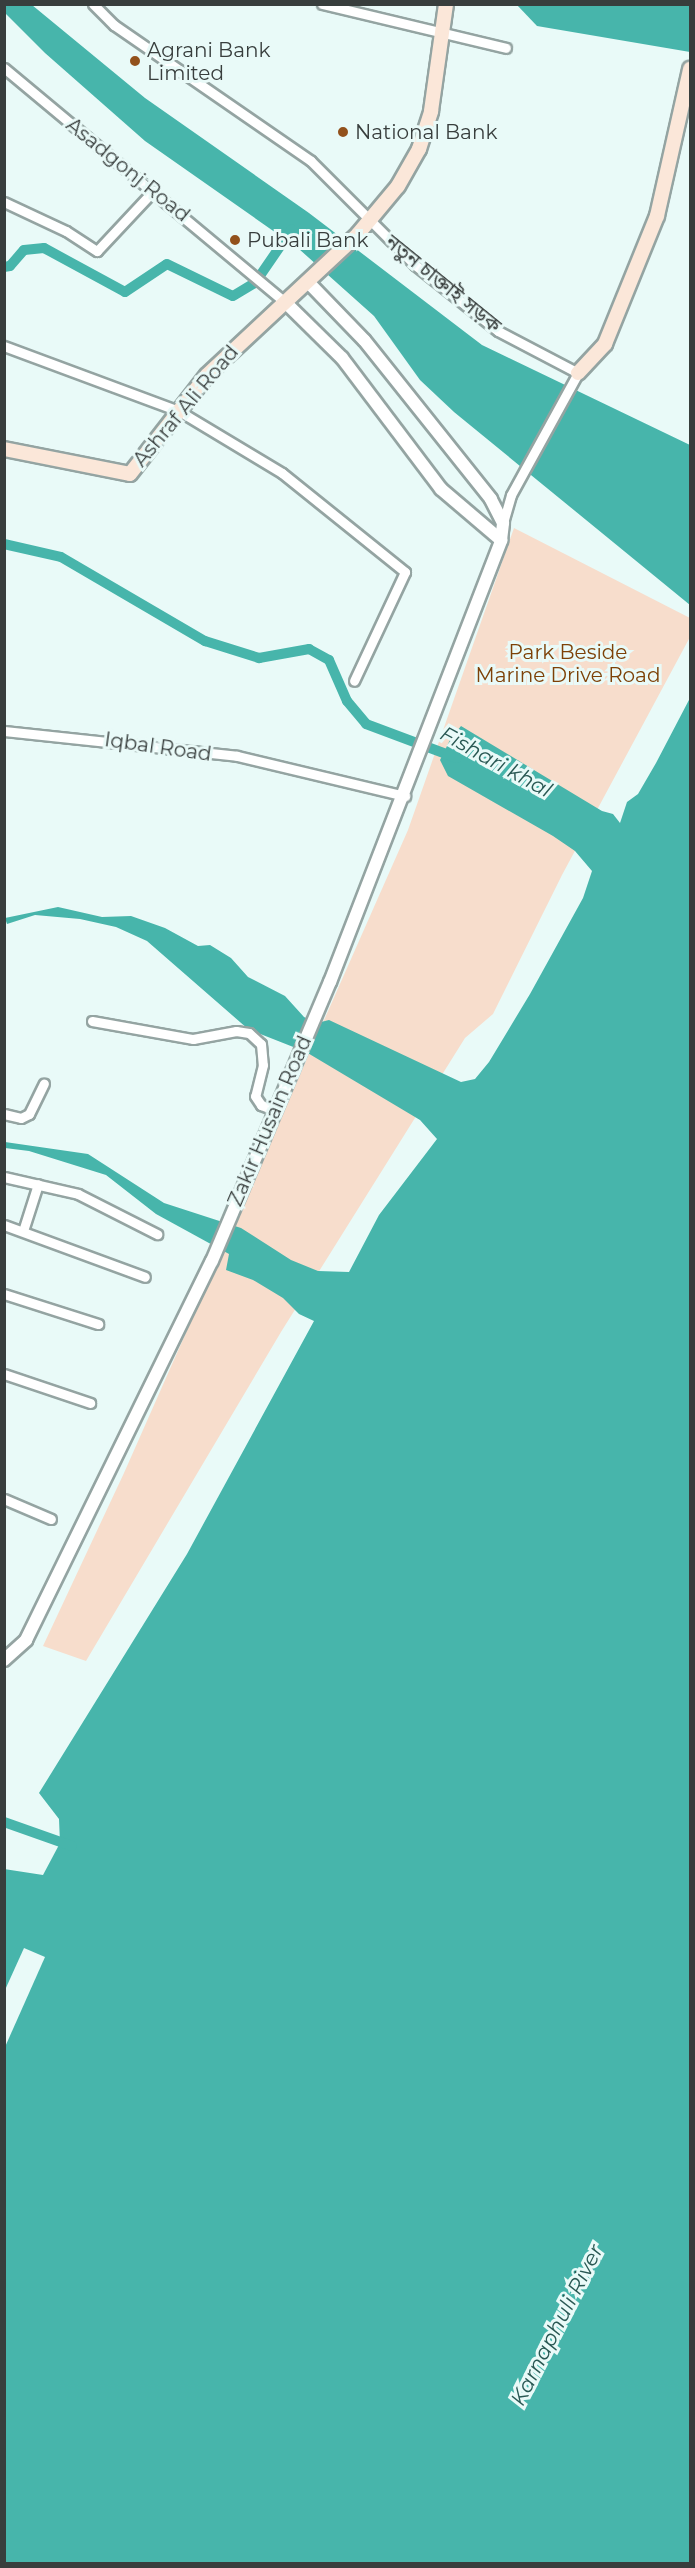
<!DOCTYPE html>
<html>
<head>
<meta charset="utf-8">
<style>
	body { margin:0 }
	#map { position:relative; width:695px; height:2568px; overflow:hidden; background:#e9faf8; font-family:Montserrat,"Noto Sans Bengali",sans-serif }
	div>[style] { position:absolute }
	.green>* { inset:0; background:#f7ddcc }
	.water>* { inset:0; background:#47b5ab }
	.pier>* { inset:0; background:#e9faf8 }
	.canal>* { height:10px; margin:-5px; padding:0 5px; transform-origin:5px; border-radius:5px; background:#47b5ab }
	.roads { filter:drop-shadow(2px 0 #94a4a2) drop-shadow(-2px 0 #94a4a2) drop-shadow(0 2px #94a4a2) drop-shadow(0 -2px #94a4a2) }
	.minor>* { height:9px; margin:-4.5px; padding:0 4.5px; transform-origin:4.5px; border-radius:4.5px; background:#fff }
	.tertiary>* { height:12px; margin:-6px; padding:0 6px; transform-origin:6px; border-radius:6px; background:#fff }
	.secondary>* { height:14px; margin:-7px; padding:0 7px; transform-origin:7px; border-radius:7px; background:#fbe7d9 }
	.dots>* { width:16px; height:16px; translate:-50% -50%; box-sizing:border-box; border:3px solid #e9faf8; border-radius:50% }
	span { translate:-50% -50%; white-space:nowrap; text-align:center; line-height:1.15; -webkit-text-stroke:6px #e9faf8; paint-order:stroke }
	.poi-label { font-size:20px; color:#383e3d }
	.left { translate:0 -50%; text-align:left }
	.street-label { font-size:20px; color:#383e3d }
	.park-label { font-size:20px; color:#7d4107 }
	.water-label { font-size:21px; color:#295853; font-style:italic }
	.frame { position:absolute; inset:0; border:6px solid #383e3d; pointer-events:none }
</style>
</head>
<body>
<div id="map">
	<div class="green">
		<i style="clip-path:polygon(514px 528px,690px 618px,690px 637px,562px 875px,493px 1014px,465px 1038px,281px 1332px,86px 1661px,43px 1646px,124px 1473px,408px 830px)"></i>
	</div>
	<div class="water">
		<i style="clip-path:polygon(4px 5px,32px 5px,145px 98px,309px 213px,482px 345px,690px 445px,690px 605px,454px 412px,420px 380px,374px 316px,299px 249px,145px 141px,45px 53px,5px 13px)"></i>
		<i style="clip-path:polygon(517px 5px,690px 5px,690px 52px,537px 26px)"></i>
		<i style="clip-path:polygon(690px 698px,690px 2563px,5px 2563px,4px 1869px,43px 1875px,60px 1843px,59px 1819px,39px 1793px,187px 1554px,314px 1321px,299px 1314px,283px 1298px,253px 1280px,226px 1270px,229px 1254px,156px 1214px,106px 1175px,29px 1151px,5px 1148px,5px 1142px,88px 1154px,164px 1203px,241px 1228px,291px 1260px,318px 1271px,349px 1272px,379px 1215px,437px 1139px,420px 1120px,306px 1052px,248px 1029px,147px 941px,116px 927px,80px 919px,35px 915px,7px 924px,5px 918px,58px 907px,102px 917px,131px 916px,165px 928px,198px 946px,210px 945px,231px 958px,248px 977px,285px 996px,304px 1017px,317px 1023px,329px 1020px,461px 1082px,475px 1079px,489px 1062px,530px 994px,583px 898px,592px 871px,575px 851px,553px 836px,448px 776px,440px 760px,450px 740px,461px 726px,602px 811px,613px 814px,620px 823px,627px 802px,638px 794px,656px 763px)"></i>
	</div>
	<div class="pier">
		<i style="clip-path:polygon(24px 1948px,45px 1957px,5px 2047px,5px 1990px)"></i>
	</div>
	<div class="canal">
		<i style="left:4px;top:267px;width:6px;rotate:-9deg"></i>
		<i style="left:10px;top:266px;width:21px;rotate:-49deg"></i>
		<i style="left:24px;top:250px;width:20px;rotate:-6deg"></i>
		<i style="left:44px;top:248px;width:92px;rotate:28.5deg"></i>
		<i style="left:125px;top:292px;width:50px;rotate:-33.7deg"></i>
		<i style="left:167px;top:264px;width:73px;rotate:25.9deg"></i>
		<i style="left:233px;top:296px;width:26px;rotate:-31deg"></i>
		<i style="left:255px;top:283px;width:65px;rotate:-55.6deg"></i>
		<i style="left:4px;top:544px;width:58px;rotate:12.8deg"></i>
		<i style="left:61px;top:557px;width:167px;rotate:30.3deg"></i>
		<i style="left:205px;top:641px;width:57px;rotate:17.5deg"></i>
		<i style="left:259px;top:658px;width:51px;rotate:-10.2deg"></i>
		<i style="left:309px;top:649px;width:23px;rotate:29deg"></i>
		<i style="left:329px;top:660px;width:45px;rotate:66.3deg"></i>
		<i style="left:347px;top:701px;width:30px;rotate:50deg"></i>
		<i style="left:366px;top:724px;width:97px;rotate:20.5deg"></i>
		<i style="left:4px;top:1822px;width:72px;rotate:19.4deg"></i>
	</div>
	<div class="roads">
		<div class="minor">
			<i style="left:93px;top:4px;width:30px;rotate:45deg"></i>
			<i style="left:114px;top:25px;width:239px;rotate:34.6deg"></i>
			<i style="left:311px;top:161px;width:147px;rotate:45deg"></i>
			<i style="left:415px;top:265px;width:106px;rotate:38.5deg"></i>
			<i style="left:498px;top:331px;width:90px;rotate:27.7deg"></i>
			<i style="left:578px;top:373px;width:139px;rotate:118.8deg"></i>
			<i style="left:511px;top:495px;width:29px;rotate:106deg"></i>
			<i style="left:322px;top:4px;width:189px;rotate:13.4deg"></i>
			<i style="left:4px;top:68px;width:367px;rotate:39.8deg"></i>
			<i style="left:4px;top:202px;width:68px;rotate:25.1deg"></i>
			<i style="left:66px;top:231px;width:37px;rotate:33deg"></i>
			<i style="left:97px;top:251px;width:83px;rotate:-46.9deg"></i>
			<i style="left:4px;top:346px;width:187px;rotate:20.4deg"></i>
			<i style="left:179px;top:411px;width:120px;rotate:31deg"></i>
			<i style="left:282px;top:473px;width:158px;rotate:38.8deg"></i>
			<i style="left:405px;top:572px;width:120px;rotate:115.1deg"></i>
			<i style="left:4px;top:731px;width:234px;rotate:6.1deg"></i>
			<i style="left:237px;top:756px;width:173px;rotate:13.4deg"></i>
			<i style="left:92px;top:1021px;width:103px;rotate:10.1deg"></i>
			<i style="left:193px;top:1039px;width:44px;rotate:-10.5deg"></i>
			<i style="left:236px;top:1031px;width:13px;rotate:9deg"></i>
			<i style="left:249px;top:1033px;width:16px;rotate:43deg"></i>
			<i style="left:261px;top:1044px;width:21px;rotate:85deg"></i>
			<i style="left:263px;top:1065px;width:32px;rotate:104deg"></i>
			<i style="left:255px;top:1096px;width:11px;rotate:56deg"></i>
			<i style="left:261px;top:1105px;width:14px;rotate:21deg"></i>
			<i style="left:4px;top:1114px;width:17px;rotate:13deg"></i>
			<i style="left:21px;top:1118px;width:9px;rotate:-27deg"></i>
			<i style="left:29px;top:1114px;width:34px;rotate:-64deg"></i>
			<i style="left:4px;top:1177px;width:76px;rotate:12.9deg"></i>
			<i style="left:78px;top:1194px;width:89px;rotate:26.9deg"></i>
			<i style="left:4px;top:1225px;width:150px;rotate:20.2deg"></i>
			<i style="left:23px;top:1231px;width:49px;rotate:-72.3deg"></i>
			<i style="left:4px;top:1294px;width:99px;rotate:17.7deg"></i>
			<i style="left:4px;top:1374px;width:91px;rotate:18.6deg"></i>
			<i style="left:4px;top:1499px;width:51px;rotate:23.1deg"></i>
		</div>
		<div class="tertiary">
			<i style="left:286px;top:303px;width:78px;rotate:44.5deg"></i>
			<i style="left:342px;top:358px;width:164px;rotate:52.9deg"></i>
			<i style="left:441px;top:489px;width:79px;rotate:40.4deg"></i>
			<i style="left:4px;top:1660px;width:30px;rotate:-42deg"></i>
			<i style="left:26px;top:1640px;width:422px;rotate:-63.9deg"></i>
			<i style="left:212px;top:1261px;width:303px;rotate:-67.1deg"></i>
			<i style="left:330px;top:982px;width:474px;rotate:-68.8deg"></i>
			<i style="left:501px;top:540px;width:17px;rotate:-83deg"></i>
			<i style="left:503px;top:523px;width:27px;rotate:-117deg"></i>
			<i style="left:491px;top:499px;width:203px;rotate:-128.6deg"></i>
			<i style="left:364px;top:340px;width:81px;rotate:-134deg"></i>
		</div>
		<div class="secondary">
			<i style="left:578px;top:373px;width:40px;rotate:-47deg"></i>
			<i style="left:605px;top:344px;width:138px;rotate:-67.9deg"></i>
			<i style="left:657px;top:216px;width:151px;rotate:-77.3deg"></i>
			<i style="left:4px;top:449px;width:128px;rotate:11.2deg"></i>
			<i style="left:130px;top:474px;width:125px;rotate:-52.1deg"></i>
			<i style="left:207px;top:375px;width:207px;rotate:-43deg"></i>
			<i style="left:358px;top:234px;width:62px;rotate:-50.2deg"></i>
			<i style="left:398px;top:186px;width:43px;rotate:-60.4deg"></i>
			<i style="left:419px;top:149px;width:40px;rotate:-72deg"></i>
			<i style="left:431px;top:111px;width:108px;rotate:-82deg"></i>
		</div>
	</div>
	<div class="dots">
		<i style="left:135px;top:61px;background:#92511c"></i>
		<i style="left:343px;top:132px;background:#92511c"></i>
		<i style="left:235px;top:240px;background:#92511c"></i>
	</div>
	<div class="poi-label">
		<span class="left" style="left:147px;top:62px">Agrani Bank<br>Limited</span>
		<span class="left" style="left:355px;top:132px">National Bank</span>
		<span class="left" style="left:247px;top:240px">Pubali Bank</span>
	</div>
	<div class="street-label">
		<span style="left:128px;top:170px;rotate:39deg">Asadgonj Road</span>
		<span style="left:443px;top:284px;rotate:39deg">নতুন চাক্তাই সড়ক</span>
		<span style="left:186px;top:406px;rotate:-50deg">Ashraf Ali Road</span>
		<span style="left:158px;top:747px;rotate:8deg">Iqbal Road</span>
		<span style="left:270px;top:1121px;rotate:-67deg">Zakir Husain Road</span>
	</div>
	<div class="park-label">
		<span style="left:568px;top:664px">Park Beside<br>Marine Drive Road</span>
	</div>
	<div class="water-label">
		<span style="left:496px;top:762px;rotate:29deg">Fishari khal</span>
		<span style="left:557px;top:2325px;rotate:-63deg">Karnaphuli River</span>
	</div>
	<div class="frame"></div>
</div>
</body>
</html>
